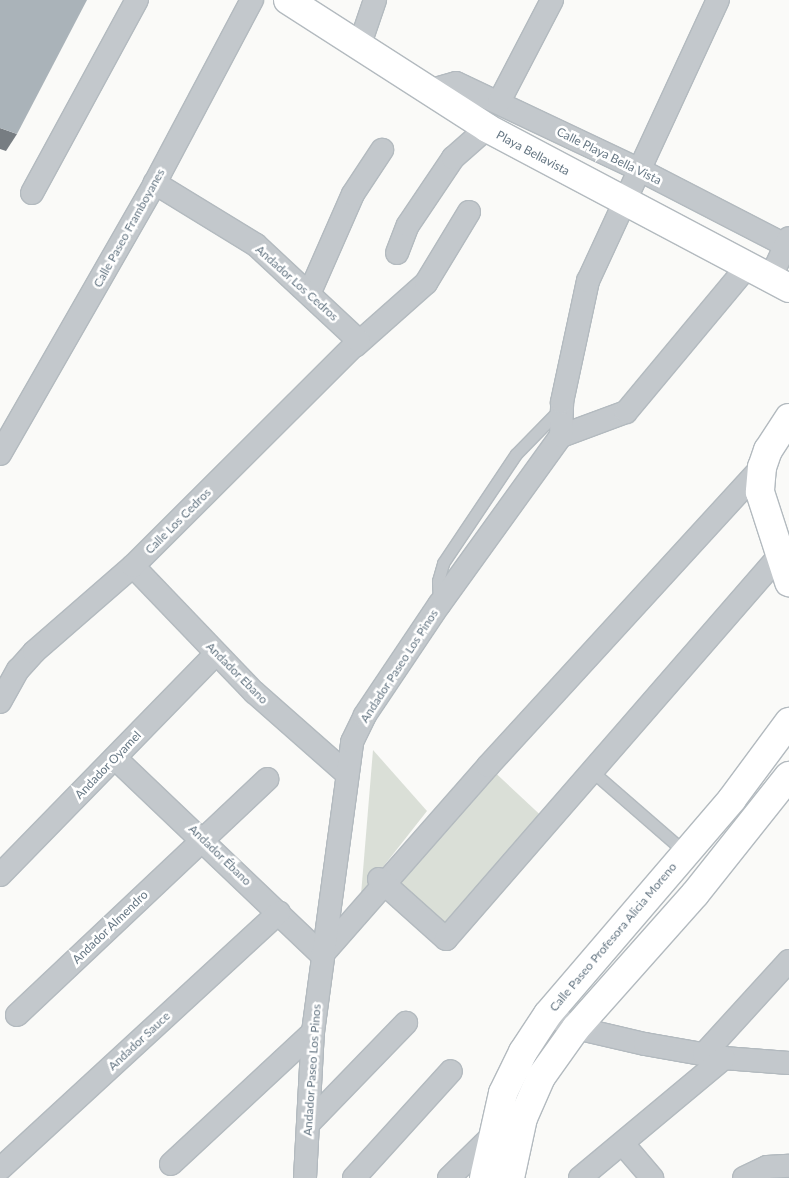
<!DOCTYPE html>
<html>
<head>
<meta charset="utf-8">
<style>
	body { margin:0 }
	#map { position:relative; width:789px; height:1178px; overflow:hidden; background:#fafaf8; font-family:Lato,sans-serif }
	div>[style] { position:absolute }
	.green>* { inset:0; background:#dadfd7; transform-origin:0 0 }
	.roads { filter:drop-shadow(1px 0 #b3babf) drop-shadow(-1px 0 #b3babf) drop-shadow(0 1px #b3babf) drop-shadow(0 -1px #b3babf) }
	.lane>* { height:11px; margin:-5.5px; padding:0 5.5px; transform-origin:5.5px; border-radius:5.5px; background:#c3c8cc }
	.street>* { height:22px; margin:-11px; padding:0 11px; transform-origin:11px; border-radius:11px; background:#c3c8cc }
	.secondary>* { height:28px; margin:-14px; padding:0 14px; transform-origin:14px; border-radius:14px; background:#fff }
	.shaded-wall>* { inset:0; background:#777d82 }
	.building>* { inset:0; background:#aab3b9 }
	span { translate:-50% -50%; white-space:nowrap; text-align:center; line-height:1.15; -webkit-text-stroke:5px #fff; paint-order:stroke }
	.street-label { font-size:12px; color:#657683 }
</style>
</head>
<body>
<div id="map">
	<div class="green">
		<i style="clip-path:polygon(373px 750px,427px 811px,361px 895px)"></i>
		<i style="left:488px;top:766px;width:82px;height:157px;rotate:43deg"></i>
	</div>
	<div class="roads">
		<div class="lane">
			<i style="left:439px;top:601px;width:20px;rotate:-93deg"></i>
			<i style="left:438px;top:581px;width:19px;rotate:-74deg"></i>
			<i style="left:443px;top:563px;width:131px;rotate:-56.2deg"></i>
			<i style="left:516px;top:454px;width:64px;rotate:-45.6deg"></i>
			<i style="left:594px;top:773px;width:121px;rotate:41deg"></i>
		</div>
		<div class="street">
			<i style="left:359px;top:47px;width:50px;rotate:-71.2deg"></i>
			<i style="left:428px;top:91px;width:29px;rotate:-16deg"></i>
			<i style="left:456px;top:83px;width:201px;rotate:25.3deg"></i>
			<i style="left:638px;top:169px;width:170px;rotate:27.3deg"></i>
			<i style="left:499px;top:102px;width:115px;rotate:-62.5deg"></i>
			<i style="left:32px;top:193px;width:220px;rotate:-61.5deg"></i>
			<i style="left:397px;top:253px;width:30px;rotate:-69deg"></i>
			<i style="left:408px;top:225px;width:81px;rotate:-56.1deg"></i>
			<i style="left:453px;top:158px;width:45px;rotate:-41.4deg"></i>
			<i style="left:770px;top:279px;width:45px;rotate:-65.1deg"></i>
			<i style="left:310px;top:292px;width:107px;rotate:-66.3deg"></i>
			<i style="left:353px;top:194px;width:53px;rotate:-56.6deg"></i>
			<i style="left:355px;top:346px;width:95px;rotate:-41.6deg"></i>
			<i style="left:426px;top:283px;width:83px;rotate:-58.8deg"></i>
			<i style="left:561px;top:436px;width:69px;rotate:-20.3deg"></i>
			<i style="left:626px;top:412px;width:189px;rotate:-50.2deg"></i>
			<i style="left:0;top:454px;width:312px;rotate:-60.2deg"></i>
			<i style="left:155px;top:183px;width:207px;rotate:-62.1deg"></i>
			<i style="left:133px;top:566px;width:175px;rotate:46.2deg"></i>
			<i style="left:254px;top:692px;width:124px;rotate:41.4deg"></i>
			<i style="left:0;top:702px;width:37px;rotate:-61deg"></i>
			<i style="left:18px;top:670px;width:24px;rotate:-48deg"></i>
			<i style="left:34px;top:652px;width:131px;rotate:-41deg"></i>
			<i style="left:133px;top:566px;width:319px;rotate:-44.9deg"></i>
			<i style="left:359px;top:341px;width:141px;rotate:-137deg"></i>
			<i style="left:256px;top:245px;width:119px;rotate:-148.5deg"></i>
			<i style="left:115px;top:758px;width:286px;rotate:43.6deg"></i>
			<i style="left:322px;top:955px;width:252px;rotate:-48.7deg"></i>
			<i style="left:488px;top:766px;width:406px;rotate:-47.5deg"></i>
			<i style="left:0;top:875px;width:309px;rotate:-45.7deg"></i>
			<i style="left:379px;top:879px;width:90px;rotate:41.8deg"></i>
			<i style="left:446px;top:939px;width:509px;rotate:-48.98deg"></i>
			<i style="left:548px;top:1014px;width:31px;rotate:27deg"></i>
			<i style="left:576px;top:1028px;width:71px;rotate:13.1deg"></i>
			<i style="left:645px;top:1044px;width:80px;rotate:10deg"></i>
			<i style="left:724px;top:1058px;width:65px;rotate:4.4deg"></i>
			<i style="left:17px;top:1015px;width:344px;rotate:-43.3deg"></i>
			<i style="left:704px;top:1054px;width:126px;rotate:-47.6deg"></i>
			<i style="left:308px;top:1124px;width:141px;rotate:-45.9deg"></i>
			<i style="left:623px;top:1144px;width:45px;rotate:49.5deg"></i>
			<i style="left:171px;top:1164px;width:194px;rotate:-42.9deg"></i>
			<i style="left:0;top:1169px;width:379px;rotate:-42.6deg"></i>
			<i style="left:305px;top:1178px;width:146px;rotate:-86.9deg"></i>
			<i style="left:313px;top:1032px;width:293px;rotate:-82.3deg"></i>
			<i style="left:352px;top:742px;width:30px;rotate:-64deg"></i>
			<i style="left:365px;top:715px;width:133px;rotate:-56.1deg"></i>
			<i style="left:439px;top:605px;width:208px;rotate:-54.2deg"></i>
			<i style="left:561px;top:436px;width:34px;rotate:-88deg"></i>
			<i style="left:562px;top:402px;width:124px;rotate:-77.9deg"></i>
			<i style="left:588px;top:281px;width:310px;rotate:-65.2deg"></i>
			<i style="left:354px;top:1178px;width:144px;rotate:-47.8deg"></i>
			<i style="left:449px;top:1178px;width:60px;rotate:-44.3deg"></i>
			<i style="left:580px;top:1178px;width:187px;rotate:-39.8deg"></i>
			<i style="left:744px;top:1178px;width:25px;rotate:-26deg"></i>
			<i style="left:767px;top:1167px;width:22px;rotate:-3deg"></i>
		</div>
		<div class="secondary">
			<i style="left:288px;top:0;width:237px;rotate:32.7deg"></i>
			<i style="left:487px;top:128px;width:342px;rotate:27.9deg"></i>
			<i style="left:789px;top:418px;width:38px;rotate:123deg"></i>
			<i style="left:768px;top:450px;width:18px;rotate:109deg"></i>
			<i style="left:762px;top:467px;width:25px;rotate:95deg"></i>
			<i style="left:760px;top:492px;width:95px;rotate:72.1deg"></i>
			<i style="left:484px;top:1178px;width:87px;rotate:-77.4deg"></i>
			<i style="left:503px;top:1093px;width:46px;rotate:-64deg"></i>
			<i style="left:523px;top:1052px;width:45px;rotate:-56.7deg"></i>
			<i style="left:548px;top:1014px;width:283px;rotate:-49.4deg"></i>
			<i style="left:732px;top:799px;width:96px;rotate:-53.5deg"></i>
			<i style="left:510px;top:1178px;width:61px;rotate:-77.8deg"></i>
			<i style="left:523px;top:1118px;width:45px;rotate:-66.3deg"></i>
			<i style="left:541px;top:1077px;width:60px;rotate:-54.5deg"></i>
			<i style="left:576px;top:1028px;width:179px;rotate:-48.4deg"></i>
			<i style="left:695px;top:894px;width:151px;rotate:-51.5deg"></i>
		</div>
	</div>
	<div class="shaded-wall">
		<i style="clip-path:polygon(0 128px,17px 134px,6px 151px,0 149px)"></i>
	</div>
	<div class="building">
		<i style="clip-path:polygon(0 0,87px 0,17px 134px,0 128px)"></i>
	</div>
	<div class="street-label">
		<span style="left:533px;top:153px;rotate:28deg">Playa Bellavista</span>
		<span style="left:609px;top:156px;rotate:26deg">Calle Playa Bella Vista</span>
		<span style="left:129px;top:228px;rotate:-61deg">Calle Paseo Framboyanes</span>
		<span style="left:297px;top:283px;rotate:42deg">Andador Los Cedros</span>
		<span style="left:178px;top:521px;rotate:-45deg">Calle Los Cedros</span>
		<span style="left:399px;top:666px;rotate:-57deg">Andador Paseo Los Pinos</span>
		<span style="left:237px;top:673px;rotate:45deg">Andador Ebano</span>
		<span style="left:108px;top:765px;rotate:-46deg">Andador Oyamel</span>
		<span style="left:220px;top:855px;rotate:44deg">Andador Ébano</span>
		<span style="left:110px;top:927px;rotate:-44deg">Andador Almendro</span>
		<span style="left:613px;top:937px;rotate:-50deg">Calle Paseo Profesora Alicia Moreno</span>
		<span style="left:139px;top:1041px;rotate:-43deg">Andador Sauce</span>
		<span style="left:312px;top:1070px;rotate:-86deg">Andador Paseo Los Pinos</span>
	</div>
</div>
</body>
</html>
